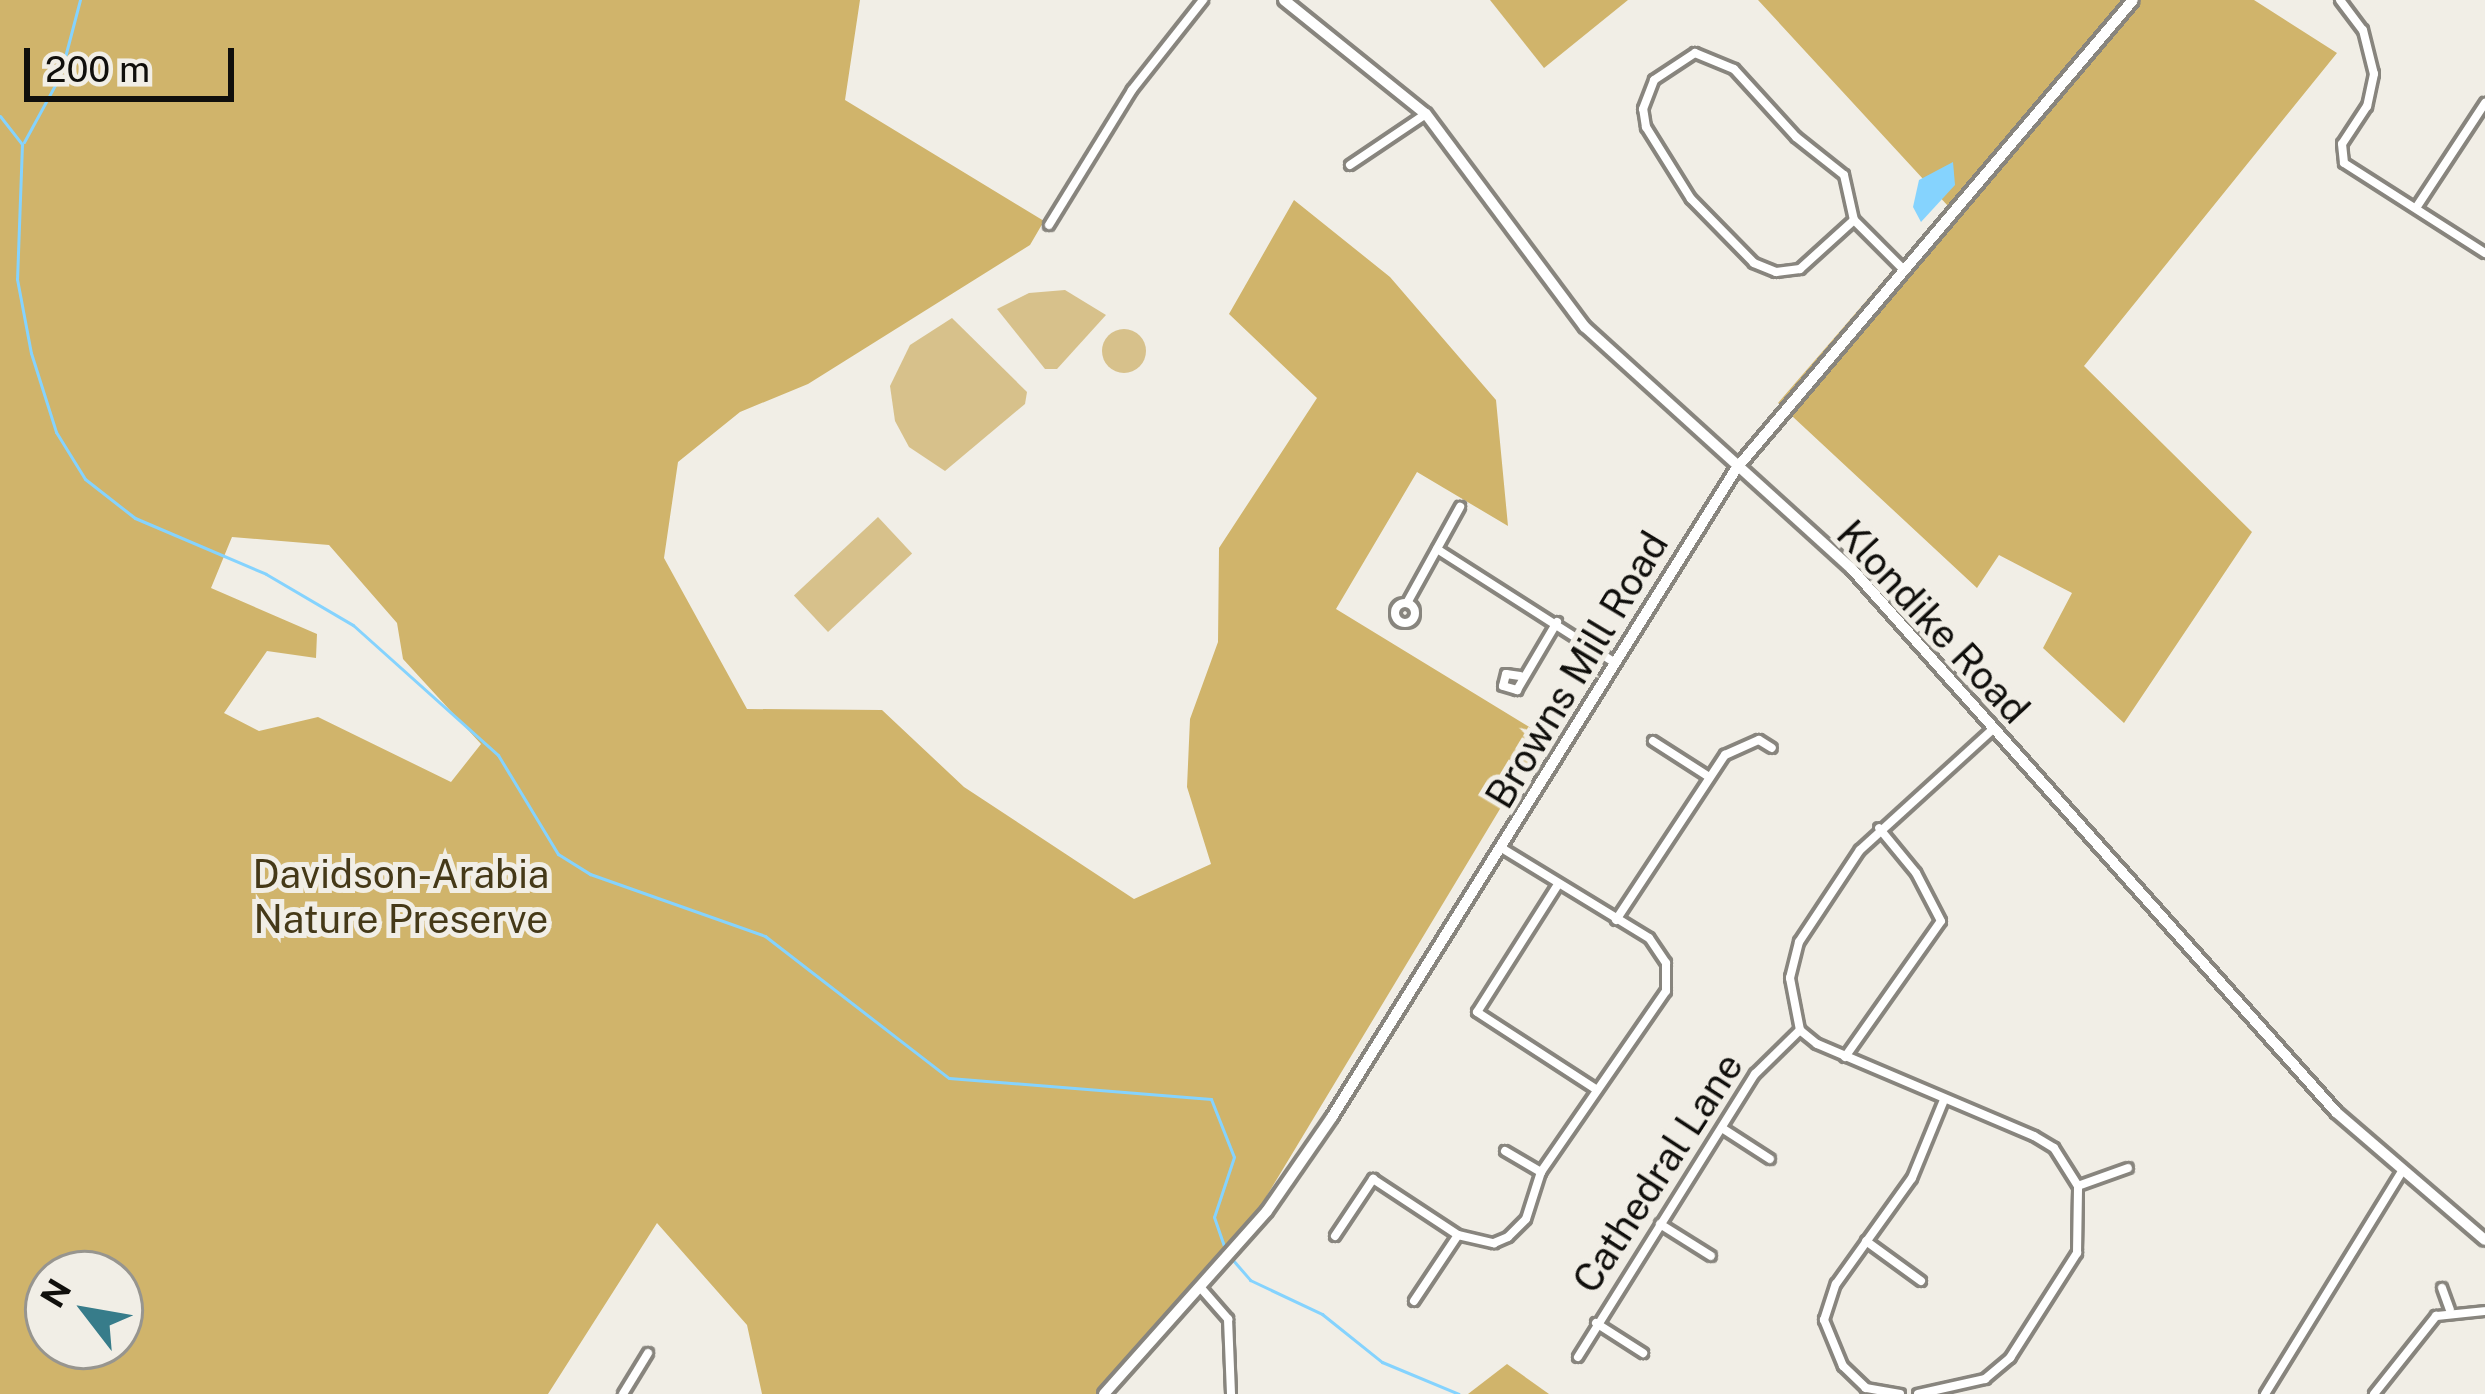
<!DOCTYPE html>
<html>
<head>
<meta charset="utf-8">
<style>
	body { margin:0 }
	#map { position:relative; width:2485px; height:1394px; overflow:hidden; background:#f1eee6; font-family:"Public Sans",sans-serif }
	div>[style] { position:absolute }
	.green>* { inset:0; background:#d7c18b; transform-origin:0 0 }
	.round { border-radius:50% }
	.forest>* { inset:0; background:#d0b46b }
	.water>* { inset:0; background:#85d3fe }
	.stream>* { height:3px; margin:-1.5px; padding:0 1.5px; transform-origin:1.5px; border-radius:1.5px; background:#85d3fe }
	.roads { filter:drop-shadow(3px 0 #88857e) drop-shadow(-3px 0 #88857e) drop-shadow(0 3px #88857e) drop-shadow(0 -3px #88857e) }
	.minor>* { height:8px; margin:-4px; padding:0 4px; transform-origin:4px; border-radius:4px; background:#fff }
	.minor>.ring { margin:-4px; padding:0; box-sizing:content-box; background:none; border:8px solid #fff; border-radius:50% }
	.secondary>* { height:10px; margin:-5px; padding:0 5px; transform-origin:5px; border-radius:5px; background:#fff }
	span { translate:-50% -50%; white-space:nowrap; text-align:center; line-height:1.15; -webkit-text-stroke:10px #f1eee6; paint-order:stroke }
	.street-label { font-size:39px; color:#100f0c }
	.park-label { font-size:39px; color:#453918 }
	.north { position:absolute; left:24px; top:1250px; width:120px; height:120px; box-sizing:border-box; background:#f1eee6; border:3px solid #97958f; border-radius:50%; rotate:301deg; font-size:33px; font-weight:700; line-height:48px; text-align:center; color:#100f0c }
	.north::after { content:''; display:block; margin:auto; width:42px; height:54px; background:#377c8a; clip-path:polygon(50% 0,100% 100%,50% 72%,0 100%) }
	.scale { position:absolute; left:24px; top:48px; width:210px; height:54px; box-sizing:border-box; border:6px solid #100f0c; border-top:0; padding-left:15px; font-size:36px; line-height:42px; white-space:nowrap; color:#100f0c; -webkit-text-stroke:9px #f1eee6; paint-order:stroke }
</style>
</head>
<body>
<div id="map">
	<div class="green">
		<i style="clip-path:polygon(1065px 290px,1106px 315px,1057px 369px,1045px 369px,997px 309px,1029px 293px)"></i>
		<i style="clip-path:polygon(952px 318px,1027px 392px,1025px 404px,945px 471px,909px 447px,895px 421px,890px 386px,910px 345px)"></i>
		<i class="round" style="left:1102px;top:329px;width:44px;height:44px"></i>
		<i style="left:878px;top:517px;width:50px;height:115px;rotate:47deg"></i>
	</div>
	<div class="forest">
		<i style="clip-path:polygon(evenodd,0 0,860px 0,845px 100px,1044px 221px,1030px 245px,808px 384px,740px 412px,678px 462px,664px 558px,747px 709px,882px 710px,964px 787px,1134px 899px,1211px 864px,1187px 787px,1190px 719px,1218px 642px,1219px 548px,1317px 398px,1229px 314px,1294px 200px,1390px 277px,1496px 400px,1508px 526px,1417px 472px,1336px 609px,1544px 736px,1236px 1247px,1101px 1394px,762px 1394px,747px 1325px,657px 1223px,548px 1394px,0 1394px,0 0,232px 537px,329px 545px,397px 623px,403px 659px,481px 744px,451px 782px,318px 717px,259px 731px,224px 713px,267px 651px,316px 658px,317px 634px,211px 588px,232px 537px,0 0,48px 1274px,120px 1274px,120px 1346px,48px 1346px,48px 1274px)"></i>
		<i style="clip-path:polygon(1490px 0,1628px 0,1544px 68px)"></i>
		<i style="clip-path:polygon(1758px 0,2254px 0,2337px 53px,2084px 366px,2252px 532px,2124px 723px,2043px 648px,2072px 593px,1999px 555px,1977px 588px,1778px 403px,1948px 206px)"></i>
		<i style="clip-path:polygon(1507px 1364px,1549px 1394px,1468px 1394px)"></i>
	</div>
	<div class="water">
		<i style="clip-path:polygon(1953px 162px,1955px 185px,1921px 222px,1913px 207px,1919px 180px)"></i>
	</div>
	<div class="stream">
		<i style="left:0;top:116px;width:36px;rotate:52deg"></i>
		<i style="left:22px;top:144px;width:135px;rotate:92.1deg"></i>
		<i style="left:17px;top:279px;width:75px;rotate:79.3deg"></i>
		<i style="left:31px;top:353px;width:83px;rotate:72.4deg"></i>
		<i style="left:56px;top:432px;width:55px;rotate:58.3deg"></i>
		<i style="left:85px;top:479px;width:63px;rotate:38deg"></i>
		<i style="left:135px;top:518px;width:142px;rotate:23.1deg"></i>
		<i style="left:266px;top:574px;width:101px;rotate:30.4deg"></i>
		<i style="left:353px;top:625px;width:195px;rotate:41.9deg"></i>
		<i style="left:498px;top:755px;width:116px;rotate:58.8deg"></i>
		<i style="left:558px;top:854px;width:38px;rotate:32deg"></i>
		<i style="left:590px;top:874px;width:186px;rotate:19.5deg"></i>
		<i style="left:765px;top:936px;width:232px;rotate:37.7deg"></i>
		<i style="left:949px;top:1078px;width:263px;rotate:4.6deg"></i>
		<i style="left:1211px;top:1099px;width:62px;rotate:68.4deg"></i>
		<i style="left:1234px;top:1157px;width:63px;rotate:108.4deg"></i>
		<i style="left:1214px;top:1217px;width:36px;rotate:71deg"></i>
		<i style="left:24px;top:142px;width:75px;rotate:-61.4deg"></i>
		<i style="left:60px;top:76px;width:79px;rotate:-75.3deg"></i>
		<i style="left:1232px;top:1259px;width:28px;rotate:49deg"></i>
		<i style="left:1250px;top:1280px;width:80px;rotate:25.3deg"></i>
		<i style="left:1322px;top:1314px;width:77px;rotate:38.7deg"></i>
		<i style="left:1382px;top:1362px;width:83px;rotate:22.6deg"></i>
	</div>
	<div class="roads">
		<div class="minor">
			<i style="left:2340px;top:0;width:38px;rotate:53deg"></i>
			<i style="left:2363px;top:30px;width:45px;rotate:76deg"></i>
			<i style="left:2374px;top:74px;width:33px;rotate:102deg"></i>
			<i style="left:2367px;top:106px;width:45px;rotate:123.3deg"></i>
			<i style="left:2342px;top:144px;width:19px;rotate:84deg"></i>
			<i style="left:2344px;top:163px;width:167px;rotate:32.6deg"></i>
			<i style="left:1350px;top:165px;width:92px;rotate:-33.9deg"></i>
			<i style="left:2416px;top:208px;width:126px;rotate:-56.7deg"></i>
			<i style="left:1854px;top:220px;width:73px;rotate:137.8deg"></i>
			<i style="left:1800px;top:269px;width:24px;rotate:173deg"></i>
			<i style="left:1776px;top:272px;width:24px;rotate:-158deg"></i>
			<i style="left:1754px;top:263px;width:90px;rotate:-134.5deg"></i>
			<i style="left:1691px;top:199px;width:85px;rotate:-122deg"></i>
			<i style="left:1646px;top:127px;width:18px;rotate:-99deg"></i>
			<i style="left:1643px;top:109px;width:31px;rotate:-69deg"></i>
			<i style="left:1654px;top:80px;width:49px;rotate:-33.4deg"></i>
			<i style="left:1695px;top:53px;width:42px;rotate:22.3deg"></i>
			<i style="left:1734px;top:69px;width:92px;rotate:47.6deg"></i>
			<i style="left:1796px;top:137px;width:61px;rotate:38.4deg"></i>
			<i style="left:1844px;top:175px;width:46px;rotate:77.5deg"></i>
			<i style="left:1854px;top:220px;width:69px;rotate:45deg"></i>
			<i style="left:1049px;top:225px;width:158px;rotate:-58.4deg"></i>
			<i style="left:1132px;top:90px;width:115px;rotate:-51.7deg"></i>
			<i style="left:1437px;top:549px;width:211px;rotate:32.6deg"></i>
			<i style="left:1407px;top:603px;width:110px;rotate:-61.1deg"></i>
			<i class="ring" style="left:1395px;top:603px;width:12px;height:12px"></i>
			<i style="left:1520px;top:676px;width:14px;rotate:-172deg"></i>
			<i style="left:1506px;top:674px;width:12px;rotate:104deg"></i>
			<i style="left:1503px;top:686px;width:15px;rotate:16deg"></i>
			<i style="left:1517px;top:690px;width:79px;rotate:-59.5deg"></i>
			<i style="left:1653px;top:741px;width:67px;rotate:32.7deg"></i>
			<i style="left:1557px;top:886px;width:149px;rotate:122.4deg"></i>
			<i style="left:1477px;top:1012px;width:143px;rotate:33deg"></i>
			<i style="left:1616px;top:920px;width:198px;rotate:-56.6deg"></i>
			<i style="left:1725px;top:755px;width:37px;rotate:-24deg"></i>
			<i style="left:1759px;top:740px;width:15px;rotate:32deg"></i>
			<i style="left:1845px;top:1057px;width:166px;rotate:-54.8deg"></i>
			<i style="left:1941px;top:921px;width:54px;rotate:-117.5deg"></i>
			<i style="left:1916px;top:873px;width:58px;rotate:-129.4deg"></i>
			<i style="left:1722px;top:1128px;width:57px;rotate:32.9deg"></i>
			<i style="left:1505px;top:1151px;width:42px;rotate:30.3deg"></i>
			<i style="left:2078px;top:1186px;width:53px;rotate:-19.8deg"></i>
			<i style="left:1660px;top:1224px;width:60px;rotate:32.1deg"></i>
			<i style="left:1335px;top:1236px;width:69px;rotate:-56.3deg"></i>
			<i style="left:1373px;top:1179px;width:102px;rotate:33.4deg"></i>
			<i style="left:1458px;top:1235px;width:37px;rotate:13deg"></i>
			<i style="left:1494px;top:1243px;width:15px;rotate:-23deg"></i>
			<i style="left:1508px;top:1237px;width:25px;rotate:-45deg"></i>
			<i style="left:1526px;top:1219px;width:49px;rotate:-72.3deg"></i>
			<i style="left:1541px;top:1172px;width:220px;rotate:-55.4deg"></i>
			<i style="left:1666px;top:991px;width:28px;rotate:-90deg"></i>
			<i style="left:1666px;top:963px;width:30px;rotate:-124deg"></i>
			<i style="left:1649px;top:938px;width:171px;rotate:-148.6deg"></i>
			<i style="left:1866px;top:1241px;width:68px;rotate:36deg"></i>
			<i style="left:1200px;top:1287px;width:43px;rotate:48.8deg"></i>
			<i style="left:1228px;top:1319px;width:75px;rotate:87.7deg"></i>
			<i style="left:2442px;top:1288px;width:23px;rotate:70deg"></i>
			<i style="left:1414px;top:1301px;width:79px;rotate:-56.3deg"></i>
			<i style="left:1596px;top:1323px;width:56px;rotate:32.6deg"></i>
			<i style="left:1578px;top:1357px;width:334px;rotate:-58deg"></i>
			<i style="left:1755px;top:1074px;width:63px;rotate:-44.4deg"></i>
			<i style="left:623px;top:1394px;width:48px;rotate:-58.6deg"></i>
			<i style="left:1900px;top:1394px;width:35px;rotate:-170deg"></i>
			<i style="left:1866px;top:1388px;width:32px;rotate:-136deg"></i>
			<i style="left:1843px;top:1366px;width:50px;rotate:-112.4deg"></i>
			<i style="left:1824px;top:1320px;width:38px;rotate:-72deg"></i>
			<i style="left:1836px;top:1284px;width:130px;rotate:-54.4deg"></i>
			<i style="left:1912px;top:1178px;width:84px;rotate:-67.7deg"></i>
			<i style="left:1918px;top:1394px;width:69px;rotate:-12.6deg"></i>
			<i style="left:1985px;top:1379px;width:33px;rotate:-40deg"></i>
			<i style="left:2010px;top:1358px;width:125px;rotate:-57.5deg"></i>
			<i style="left:2077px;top:1253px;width:67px;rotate:-89.1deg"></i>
			<i style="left:2078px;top:1186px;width:45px;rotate:-122.3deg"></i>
			<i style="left:2054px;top:1148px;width:23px;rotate:-149deg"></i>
			<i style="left:2034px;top:1136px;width:236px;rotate:-157deg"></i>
			<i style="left:1817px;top:1044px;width:22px;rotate:-141deg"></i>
			<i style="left:1800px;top:1030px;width:53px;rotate:-100.9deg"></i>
			<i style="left:1790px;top:978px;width:37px;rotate:-76deg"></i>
			<i style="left:1799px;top:942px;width:110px;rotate:-56.5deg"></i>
			<i style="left:1860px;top:850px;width:177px;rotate:-42.3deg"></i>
			<i style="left:2265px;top:1394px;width:262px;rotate:-58.4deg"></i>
			<i style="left:2374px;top:1394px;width:100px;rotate:-51.5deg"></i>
			<i style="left:2436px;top:1316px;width:49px;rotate:-5.8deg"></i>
		</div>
		<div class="secondary">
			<i style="left:1284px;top:0;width:182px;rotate:38.8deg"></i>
			<i style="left:1426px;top:114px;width:266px;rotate:53.3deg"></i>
			<i style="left:1585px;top:327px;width:359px;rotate:42.2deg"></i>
			<i style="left:1851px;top:568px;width:729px;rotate:48.28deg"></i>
			<i style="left:2336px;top:1112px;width:196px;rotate:40.7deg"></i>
			<i style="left:1104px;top:1394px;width:245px;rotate:-48.3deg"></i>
			<i style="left:1267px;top:1211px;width:114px;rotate:-55.3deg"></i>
			<i style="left:1332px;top:1117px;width:764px;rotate:-58.06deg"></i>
			<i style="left:1736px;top:469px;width:614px;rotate:-49.75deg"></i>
		</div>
	</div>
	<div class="street-label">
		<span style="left:1933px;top:622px;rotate:47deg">Klondike Road</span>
		<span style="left:1577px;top:670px;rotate:-59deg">Browns Mill Road</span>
		<span style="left:1658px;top:1173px;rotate:-57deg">Cathedral Lane</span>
	</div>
	<div class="park-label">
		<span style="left:401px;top:897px">Davidson-Arabia<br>Nature Preserve</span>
	</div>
	<div class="north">N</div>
	<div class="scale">200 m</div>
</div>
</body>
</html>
